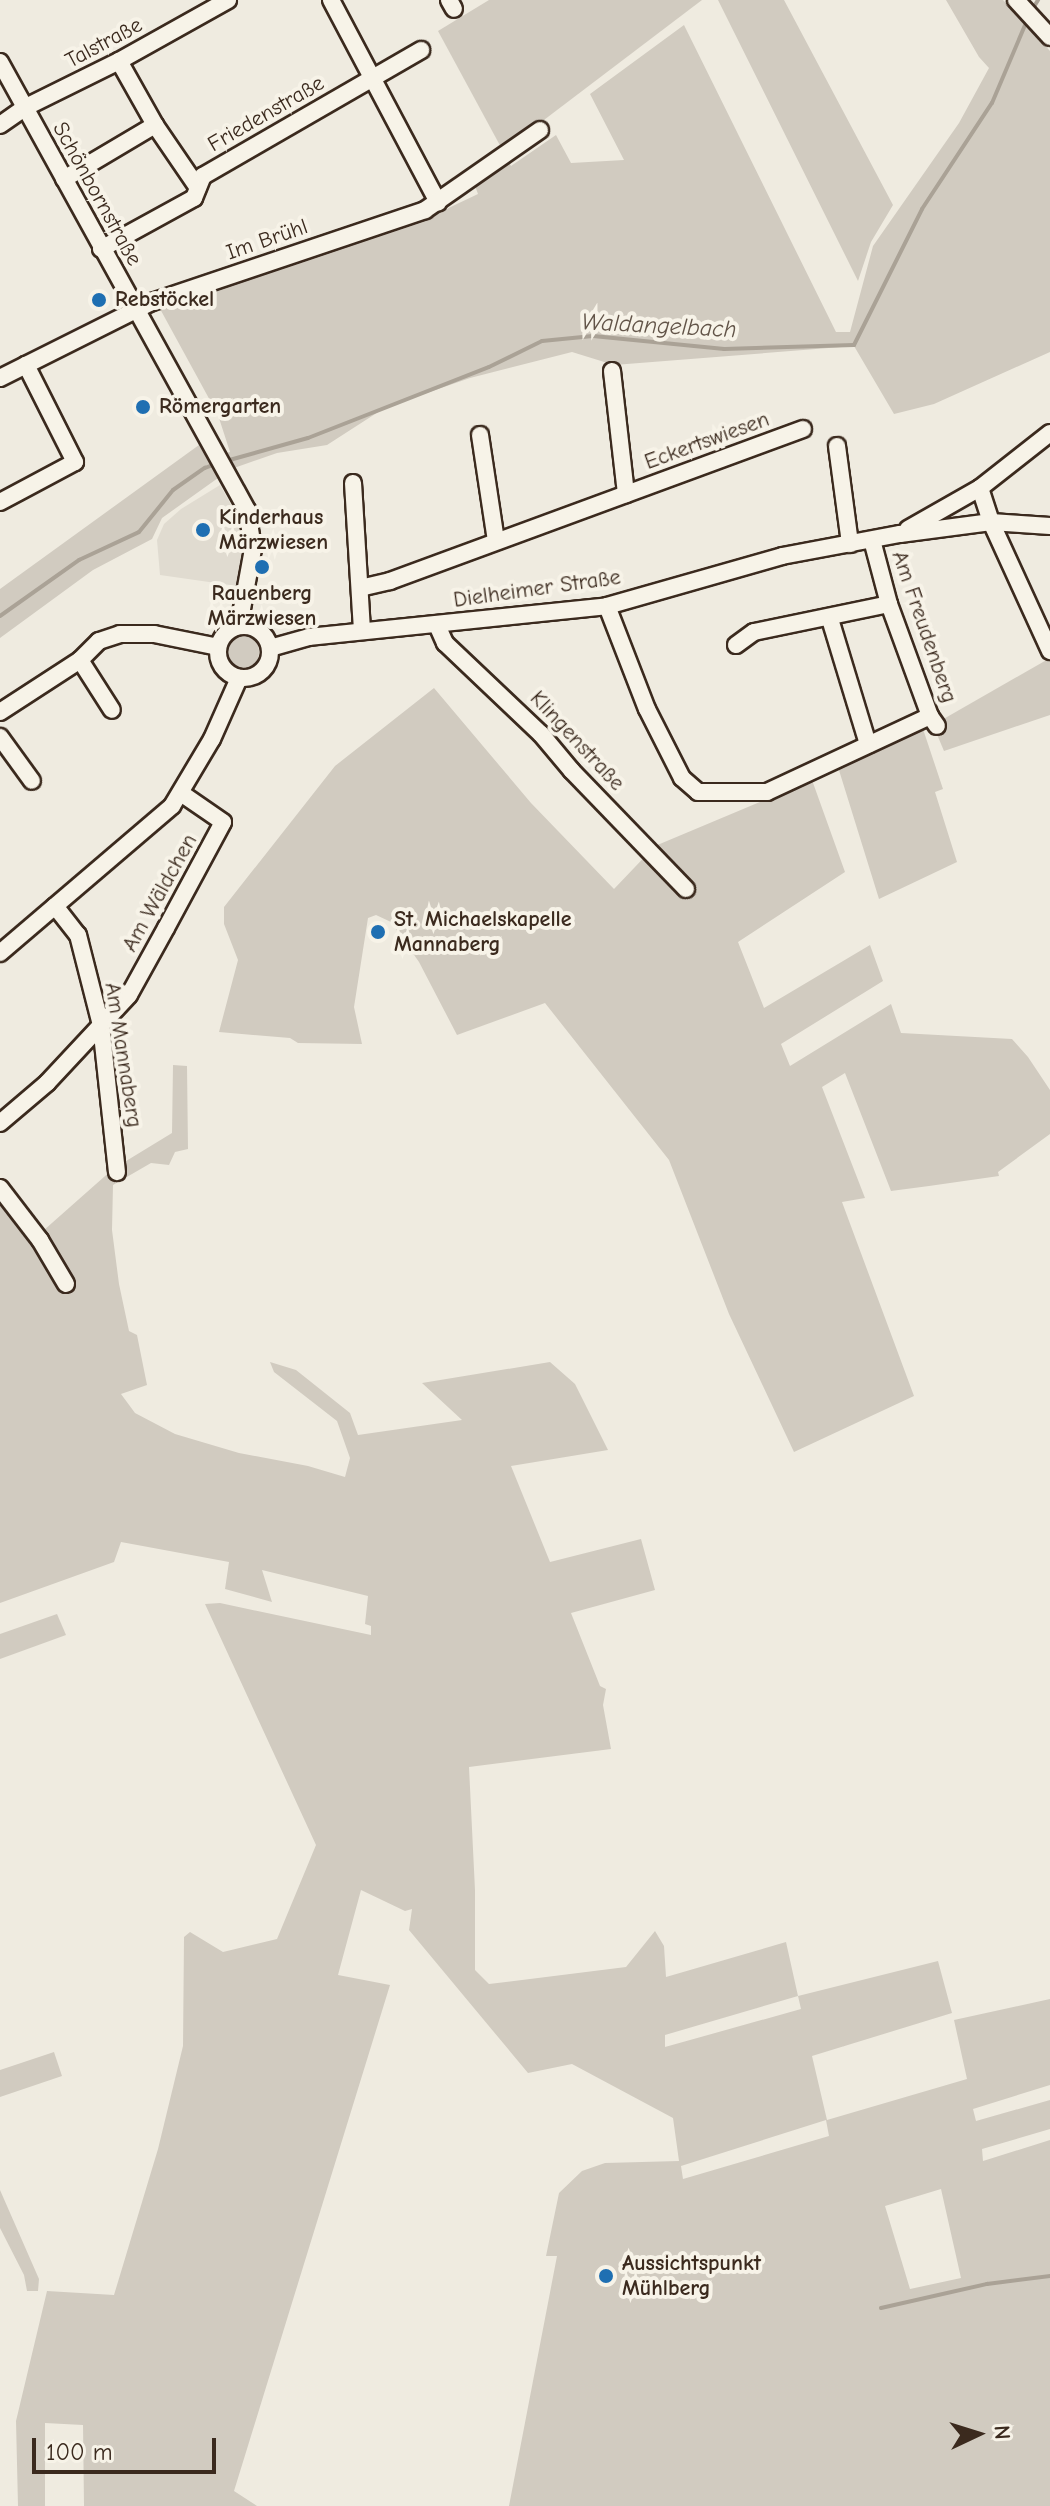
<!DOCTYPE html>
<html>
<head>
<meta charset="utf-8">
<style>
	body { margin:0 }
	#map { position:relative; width:1050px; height:2506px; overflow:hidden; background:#efebe0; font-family:"Comic Neue",sans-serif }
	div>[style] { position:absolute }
	.built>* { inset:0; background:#e0dbd0 }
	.green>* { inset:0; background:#d1cbc0 }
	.round { border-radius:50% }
	.stream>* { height:4px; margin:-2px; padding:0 2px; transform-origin:2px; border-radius:2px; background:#aaa296 }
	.roads { filter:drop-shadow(2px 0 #3b2a1e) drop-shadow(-2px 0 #3b2a1e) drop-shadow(0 2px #3b2a1e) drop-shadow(0 -2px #3b2a1e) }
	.minor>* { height:16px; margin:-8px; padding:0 8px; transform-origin:8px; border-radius:8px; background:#f7f3e8 }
	.minor>.ring { margin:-8px; padding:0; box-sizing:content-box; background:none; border:16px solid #f7f3e8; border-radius:50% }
	.dots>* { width:22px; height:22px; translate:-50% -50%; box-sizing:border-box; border:4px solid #f7f3e8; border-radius:50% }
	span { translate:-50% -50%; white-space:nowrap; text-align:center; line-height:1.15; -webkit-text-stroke:8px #f7f3e8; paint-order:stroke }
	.street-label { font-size:22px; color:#3b2a1e }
	.poi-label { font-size:22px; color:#3b2a1e; font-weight:700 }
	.left { translate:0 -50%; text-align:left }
	.water-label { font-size:24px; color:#625448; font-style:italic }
	.north { position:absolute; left:938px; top:2394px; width:80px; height:80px; -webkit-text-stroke:6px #f7f3e8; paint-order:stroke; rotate:86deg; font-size:22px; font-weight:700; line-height:32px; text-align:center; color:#3b2a1e }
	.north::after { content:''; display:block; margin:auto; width:28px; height:36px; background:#3b2a1e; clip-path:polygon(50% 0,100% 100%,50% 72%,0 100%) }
	.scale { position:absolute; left:32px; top:2438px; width:184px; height:36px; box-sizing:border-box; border:4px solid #3b2a1e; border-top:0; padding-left:10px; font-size:24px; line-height:28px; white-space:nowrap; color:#3b2a1e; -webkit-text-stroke:6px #f7f3e8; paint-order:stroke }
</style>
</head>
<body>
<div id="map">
	<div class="built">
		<i style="clip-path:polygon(220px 485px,249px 537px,237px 586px,160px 575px,157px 540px,164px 524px,181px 509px)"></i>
	</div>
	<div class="green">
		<i style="clip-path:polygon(489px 0,702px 0,503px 151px,438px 31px)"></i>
		<i style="clip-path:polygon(718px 0,784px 0,893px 205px,871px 242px,858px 281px)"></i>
		<i style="clip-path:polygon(946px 0,1003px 0,1050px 51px,1050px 352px,934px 404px,894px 414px,854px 346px,614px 365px,572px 352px,470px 378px,386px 407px,327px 445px,277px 453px,234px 468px,226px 453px,230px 452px,218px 415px,159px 307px,438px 213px,478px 194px,474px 183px,507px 159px,511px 166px,556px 135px,571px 163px,624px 160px,590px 94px,684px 25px,836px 332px,850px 332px,873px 246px,959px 123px,989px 68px,979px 57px)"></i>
		<i style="clip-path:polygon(199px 445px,218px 478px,162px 518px,152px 539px,93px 570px,0 638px,0 589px)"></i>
		<i class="round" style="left:227px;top:636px;width:32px;height:32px"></i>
		<i style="clip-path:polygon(1050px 658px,1050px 715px,944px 751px,933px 725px)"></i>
		<i style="clip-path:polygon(434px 688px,531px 803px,614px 889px,655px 846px,812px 780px,845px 872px,738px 942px,764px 1008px,870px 945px,883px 981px,781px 1044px,790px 1066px,891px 1004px,901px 1033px,1012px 1039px,1028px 1057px,1050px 1090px,1050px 1134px,998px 1172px,999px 1176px,929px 1186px,891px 1191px,845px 1073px,822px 1087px,865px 1198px,842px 1202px,914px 1396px,794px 1452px,729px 1314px,669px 1160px,545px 1003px,457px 1035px,419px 962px,391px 922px,376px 915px,368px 918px,354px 1007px,362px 1044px,298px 1043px,290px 1038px,219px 1032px,238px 960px,224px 924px,224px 907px,335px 766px)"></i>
		<i style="clip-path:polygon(923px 729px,943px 789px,935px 792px,957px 862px,879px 899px,838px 767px)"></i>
		<i style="clip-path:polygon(evenodd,173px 1065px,187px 1066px,188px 1149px,175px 1152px,169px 1165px,151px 1163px,113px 1185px,112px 1230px,119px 1284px,129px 1331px,137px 1335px,147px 1385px,121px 1394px,135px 1413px,175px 1434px,239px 1453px,308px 1466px,345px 1477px,350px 1458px,337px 1421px,274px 1372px,270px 1362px,296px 1370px,350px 1413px,358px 1435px,462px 1420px,422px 1383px,550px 1362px,575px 1384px,608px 1450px,511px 1466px,550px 1562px,641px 1539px,655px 1590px,571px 1613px,600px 1686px,606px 1689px,603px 1705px,611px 1749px,469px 1767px,475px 1890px,475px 1970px,489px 1984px,626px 1967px,655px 1931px,664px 1946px,666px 1977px,786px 1942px,798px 1996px,938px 1961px,952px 2013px,812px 2056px,827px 2120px,967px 2079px,954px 2020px,1050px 1999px,1050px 2085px,973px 2109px,976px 2121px,1050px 2100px,1050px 2129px,982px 2149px,983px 2161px,1050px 2140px,1050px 2506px,509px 2506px,557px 2256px,546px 2256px,559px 2193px,582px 2171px,605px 2163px,679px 2161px,673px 2118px,572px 2064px,528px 2073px,409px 1930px,412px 1909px,405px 1911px,361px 1890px,338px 1975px,390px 1985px,234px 2491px,257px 2506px,84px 2506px,83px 2425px,45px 2423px,45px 2506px,18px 2506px,16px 2421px,47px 2291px,114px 2295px,158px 2149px,183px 2046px,184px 1937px,190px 1932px,223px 1952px,277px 1939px,316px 1845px,205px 1604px,220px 1603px,371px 1635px,371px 1626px,365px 1624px,368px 1596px,262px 1570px,272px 1602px,225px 1589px,229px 1562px,121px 1542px,114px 1562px,0 1603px,0 1194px,35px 1238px,113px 1169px,172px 1133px,173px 1065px,798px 1996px,801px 2009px,665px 2047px,665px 2035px,798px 1996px,173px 1065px,826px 2120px,829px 2136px,683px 2179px,681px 2166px,826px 2120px,173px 1065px,941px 2189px,961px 2278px,910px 2289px,885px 2206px,941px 2189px)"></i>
		<i style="clip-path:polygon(57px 1614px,66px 1635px,0 1659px,0 1634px)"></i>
		<i style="clip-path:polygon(54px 2052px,62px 2076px,0 2097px,0 2070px)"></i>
		<i style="clip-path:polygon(0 2190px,39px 2279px,38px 2291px,27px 2291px,24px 2275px,0 2228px)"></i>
	</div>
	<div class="stream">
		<i style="left:1032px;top:10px;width:12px;rotate:-59deg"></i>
		<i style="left:226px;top:461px;width:85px;rotate:-15.7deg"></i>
		<i style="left:308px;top:438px;width:194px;rotate:-21.4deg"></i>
		<i style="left:489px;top:367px;width:59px;rotate:-26.1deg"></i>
		<i style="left:542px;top:341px;width:51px;rotate:-5.6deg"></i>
		<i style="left:593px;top:336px;width:132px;rotate:5.7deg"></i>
		<i style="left:724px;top:349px;width:130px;rotate:-1.8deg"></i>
		<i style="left:854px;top:345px;width:152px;rotate:-63.4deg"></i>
		<i style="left:922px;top:209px;width:127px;rotate:-56.6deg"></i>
		<i style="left:992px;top:103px;width:92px;rotate:-67deg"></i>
		<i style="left:0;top:616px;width:97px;rotate:-35.3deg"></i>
		<i style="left:79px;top:560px;width:66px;rotate:-25deg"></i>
		<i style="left:139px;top:532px;width:54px;rotate:-51deg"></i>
		<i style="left:173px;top:490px;width:39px;rotate:-35deg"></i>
		<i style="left:205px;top:468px;width:14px;rotate:-21deg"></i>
		<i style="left:881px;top:2308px;width:109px;rotate:-12.8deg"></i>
		<i style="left:987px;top:2284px;width:64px;rotate:-7.2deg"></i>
	</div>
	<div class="roads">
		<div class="minor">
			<i style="left:331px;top:0;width:229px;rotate:62.1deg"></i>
			<i style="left:449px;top:0;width:10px;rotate:61deg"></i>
			<i style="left:1016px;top:0;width:50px;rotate:47.4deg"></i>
			<i style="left:119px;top:61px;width:73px;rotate:60.6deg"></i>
			<i style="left:155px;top:125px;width:76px;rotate:55.7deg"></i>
			<i style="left:0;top:62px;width:512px;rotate:61.13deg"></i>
			<i style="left:247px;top:510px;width:39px;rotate:81deg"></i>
			<i style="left:253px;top:549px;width:61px;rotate:100.4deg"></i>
			<i style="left:242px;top:609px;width:21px;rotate:115deg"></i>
			<i style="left:0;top:125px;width:29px;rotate:-35deg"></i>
			<i style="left:24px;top:108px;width:106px;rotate:-26.3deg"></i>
			<i style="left:119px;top:61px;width:125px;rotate:-29.2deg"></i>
			<i style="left:64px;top:179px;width:106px;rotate:-30.7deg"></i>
			<i style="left:101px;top:249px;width:106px;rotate:-28.7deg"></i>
			<i style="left:194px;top:198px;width:24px;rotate:-68deg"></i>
			<i style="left:203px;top:176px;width:252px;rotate:-30deg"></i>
			<i style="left:612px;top:371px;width:124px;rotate:83.5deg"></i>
			<i style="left:0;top:378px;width:170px;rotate:-26.6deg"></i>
			<i style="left:152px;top:302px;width:288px;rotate:-18.6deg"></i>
			<i style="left:425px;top:210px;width:140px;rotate:-34.8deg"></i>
			<i style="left:480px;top:435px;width:107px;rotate:81.4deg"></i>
			<i style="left:837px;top:446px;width:99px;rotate:82.4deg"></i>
			<i style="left:353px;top:483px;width:148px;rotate:86.5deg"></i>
			<i style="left:980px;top:488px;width:36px;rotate:72deg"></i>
			<i style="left:991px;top:522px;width:142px;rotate:65.4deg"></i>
			<i style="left:0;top:502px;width:85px;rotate:-28.1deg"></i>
			<i style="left:75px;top:462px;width:109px;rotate:-116.8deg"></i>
			<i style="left:908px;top:529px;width:83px;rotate:-29.7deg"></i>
			<i style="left:980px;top:488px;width:89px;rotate:-38.2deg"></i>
			<i style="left:872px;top:540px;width:66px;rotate:75.1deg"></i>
			<i style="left:889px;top:604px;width:119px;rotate:69.9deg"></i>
			<i style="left:930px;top:716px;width:12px;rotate:55deg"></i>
			<i style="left:360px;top:588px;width:31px;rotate:-13deg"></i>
			<i style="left:390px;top:581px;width:440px;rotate:-20.2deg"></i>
			<i style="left:607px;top:606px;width:110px;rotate:68.8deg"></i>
			<i style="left:647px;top:709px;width:77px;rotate:63.1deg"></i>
			<i style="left:682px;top:778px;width:21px;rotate:41deg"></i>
			<i style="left:698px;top:792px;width:69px"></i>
			<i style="left:767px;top:792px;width:180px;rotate:-25deg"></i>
			<i style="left:830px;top:619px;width:131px;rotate:73.1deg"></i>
			<i style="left:437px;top:625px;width:20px;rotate:66deg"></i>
			<i style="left:445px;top:643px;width:132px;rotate:43.5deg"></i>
			<i style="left:541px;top:734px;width:48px;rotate:50deg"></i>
			<i style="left:572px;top:771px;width:164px;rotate:46deg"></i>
			<i class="ring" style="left:218px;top:626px;width:36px;height:36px"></i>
			<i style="left:736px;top:645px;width:22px;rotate:-36deg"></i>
			<i style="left:754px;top:632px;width:138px;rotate:-11.7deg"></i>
			<i style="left:270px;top:648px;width:41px;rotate:-15.8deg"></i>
			<i style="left:309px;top:637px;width:300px;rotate:-5.9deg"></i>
			<i style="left:607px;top:606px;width:182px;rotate:-15.9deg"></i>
			<i style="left:782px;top:556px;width:120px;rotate:-10.6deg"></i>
			<i style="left:900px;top:534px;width:92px;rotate:-7.5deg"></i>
			<i style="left:991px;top:522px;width:59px;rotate:3.9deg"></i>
			<i style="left:80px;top:660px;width:59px;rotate:57.4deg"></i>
			<i style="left:0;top:712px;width:95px;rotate:-33deg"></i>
			<i style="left:80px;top:660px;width:27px;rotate:-45deg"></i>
			<i style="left:99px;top:641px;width:22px;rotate:-18deg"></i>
			<i style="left:120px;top:634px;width:34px"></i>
			<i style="left:154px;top:634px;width:65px;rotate:11.5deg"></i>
			<i style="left:0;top:737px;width:54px;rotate:54deg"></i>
			<i style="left:55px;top:906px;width:37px;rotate:52deg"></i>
			<i style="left:78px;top:935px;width:93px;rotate:75.7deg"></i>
			<i style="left:101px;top:1025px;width:148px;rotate:83.8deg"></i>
			<i style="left:0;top:953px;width:226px;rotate:-40.5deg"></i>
			<i style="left:172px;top:806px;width:78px;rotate:-59.2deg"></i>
			<i style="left:212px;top:739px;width:67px;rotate:-66.1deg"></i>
			<i style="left:0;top:1123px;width:62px;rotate:-40.4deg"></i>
			<i style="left:47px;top:1083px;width:120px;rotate:-47deg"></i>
			<i style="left:129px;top:995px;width:77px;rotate:-61.1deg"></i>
			<i style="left:166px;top:928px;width:120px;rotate:-61.7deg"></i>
			<i style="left:223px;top:822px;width:51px;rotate:-145.4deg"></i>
			<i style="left:0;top:1188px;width:66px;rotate:52.4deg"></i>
			<i style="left:40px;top:1240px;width:51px;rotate:59.4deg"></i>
		</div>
	</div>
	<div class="dots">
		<i style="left:99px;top:300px;background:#1f6fb2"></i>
		<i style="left:143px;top:407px;background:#1f6fb2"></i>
		<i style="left:203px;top:530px;background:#1f6fb2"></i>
		<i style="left:262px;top:567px;background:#1f6fb2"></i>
		<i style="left:378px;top:932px;background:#1f6fb2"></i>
		<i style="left:606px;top:2276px;background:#1f6fb2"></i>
	</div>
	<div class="street-label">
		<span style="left:104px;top:43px;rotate:-28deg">Talstraße</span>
		<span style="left:266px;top:114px;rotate:-30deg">Friedenstraße</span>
		<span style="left:97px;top:194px;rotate:61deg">Schönbornstraße</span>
		<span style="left:267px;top:240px;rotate:-19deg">Im Brühl</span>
		<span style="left:707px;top:441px;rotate:-20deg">Eckertswiesen</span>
		<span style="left:537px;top:589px;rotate:-8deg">Dielheimer Straße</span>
		<span style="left:924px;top:627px;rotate:71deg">Am Freudenberg</span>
		<span style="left:577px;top:741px;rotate:47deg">Klingenstraße</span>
		<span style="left:160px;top:893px;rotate:-61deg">Am Wäldchen</span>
		<span style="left:123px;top:1055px;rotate:81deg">Am Mannaberg</span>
	</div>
	<div class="poi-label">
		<span class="left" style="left:115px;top:300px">Rebstöckel</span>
		<span class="left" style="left:159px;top:407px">Römergarten</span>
		<span class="left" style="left:219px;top:530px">Kinderhaus<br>Märzwiesen</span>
		<span style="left:262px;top:606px">Rauenberg<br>Märzwiesen</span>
		<span class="left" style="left:394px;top:932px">St. Michaelskapelle<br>Mannaberg</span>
		<span class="left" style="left:622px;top:2276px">Aussichtspunkt<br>Mühlberg</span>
	</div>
	<div class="water-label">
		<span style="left:659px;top:326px;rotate:3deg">Waldangelbach</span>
	</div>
	<div class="north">N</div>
	<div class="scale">100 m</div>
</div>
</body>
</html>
